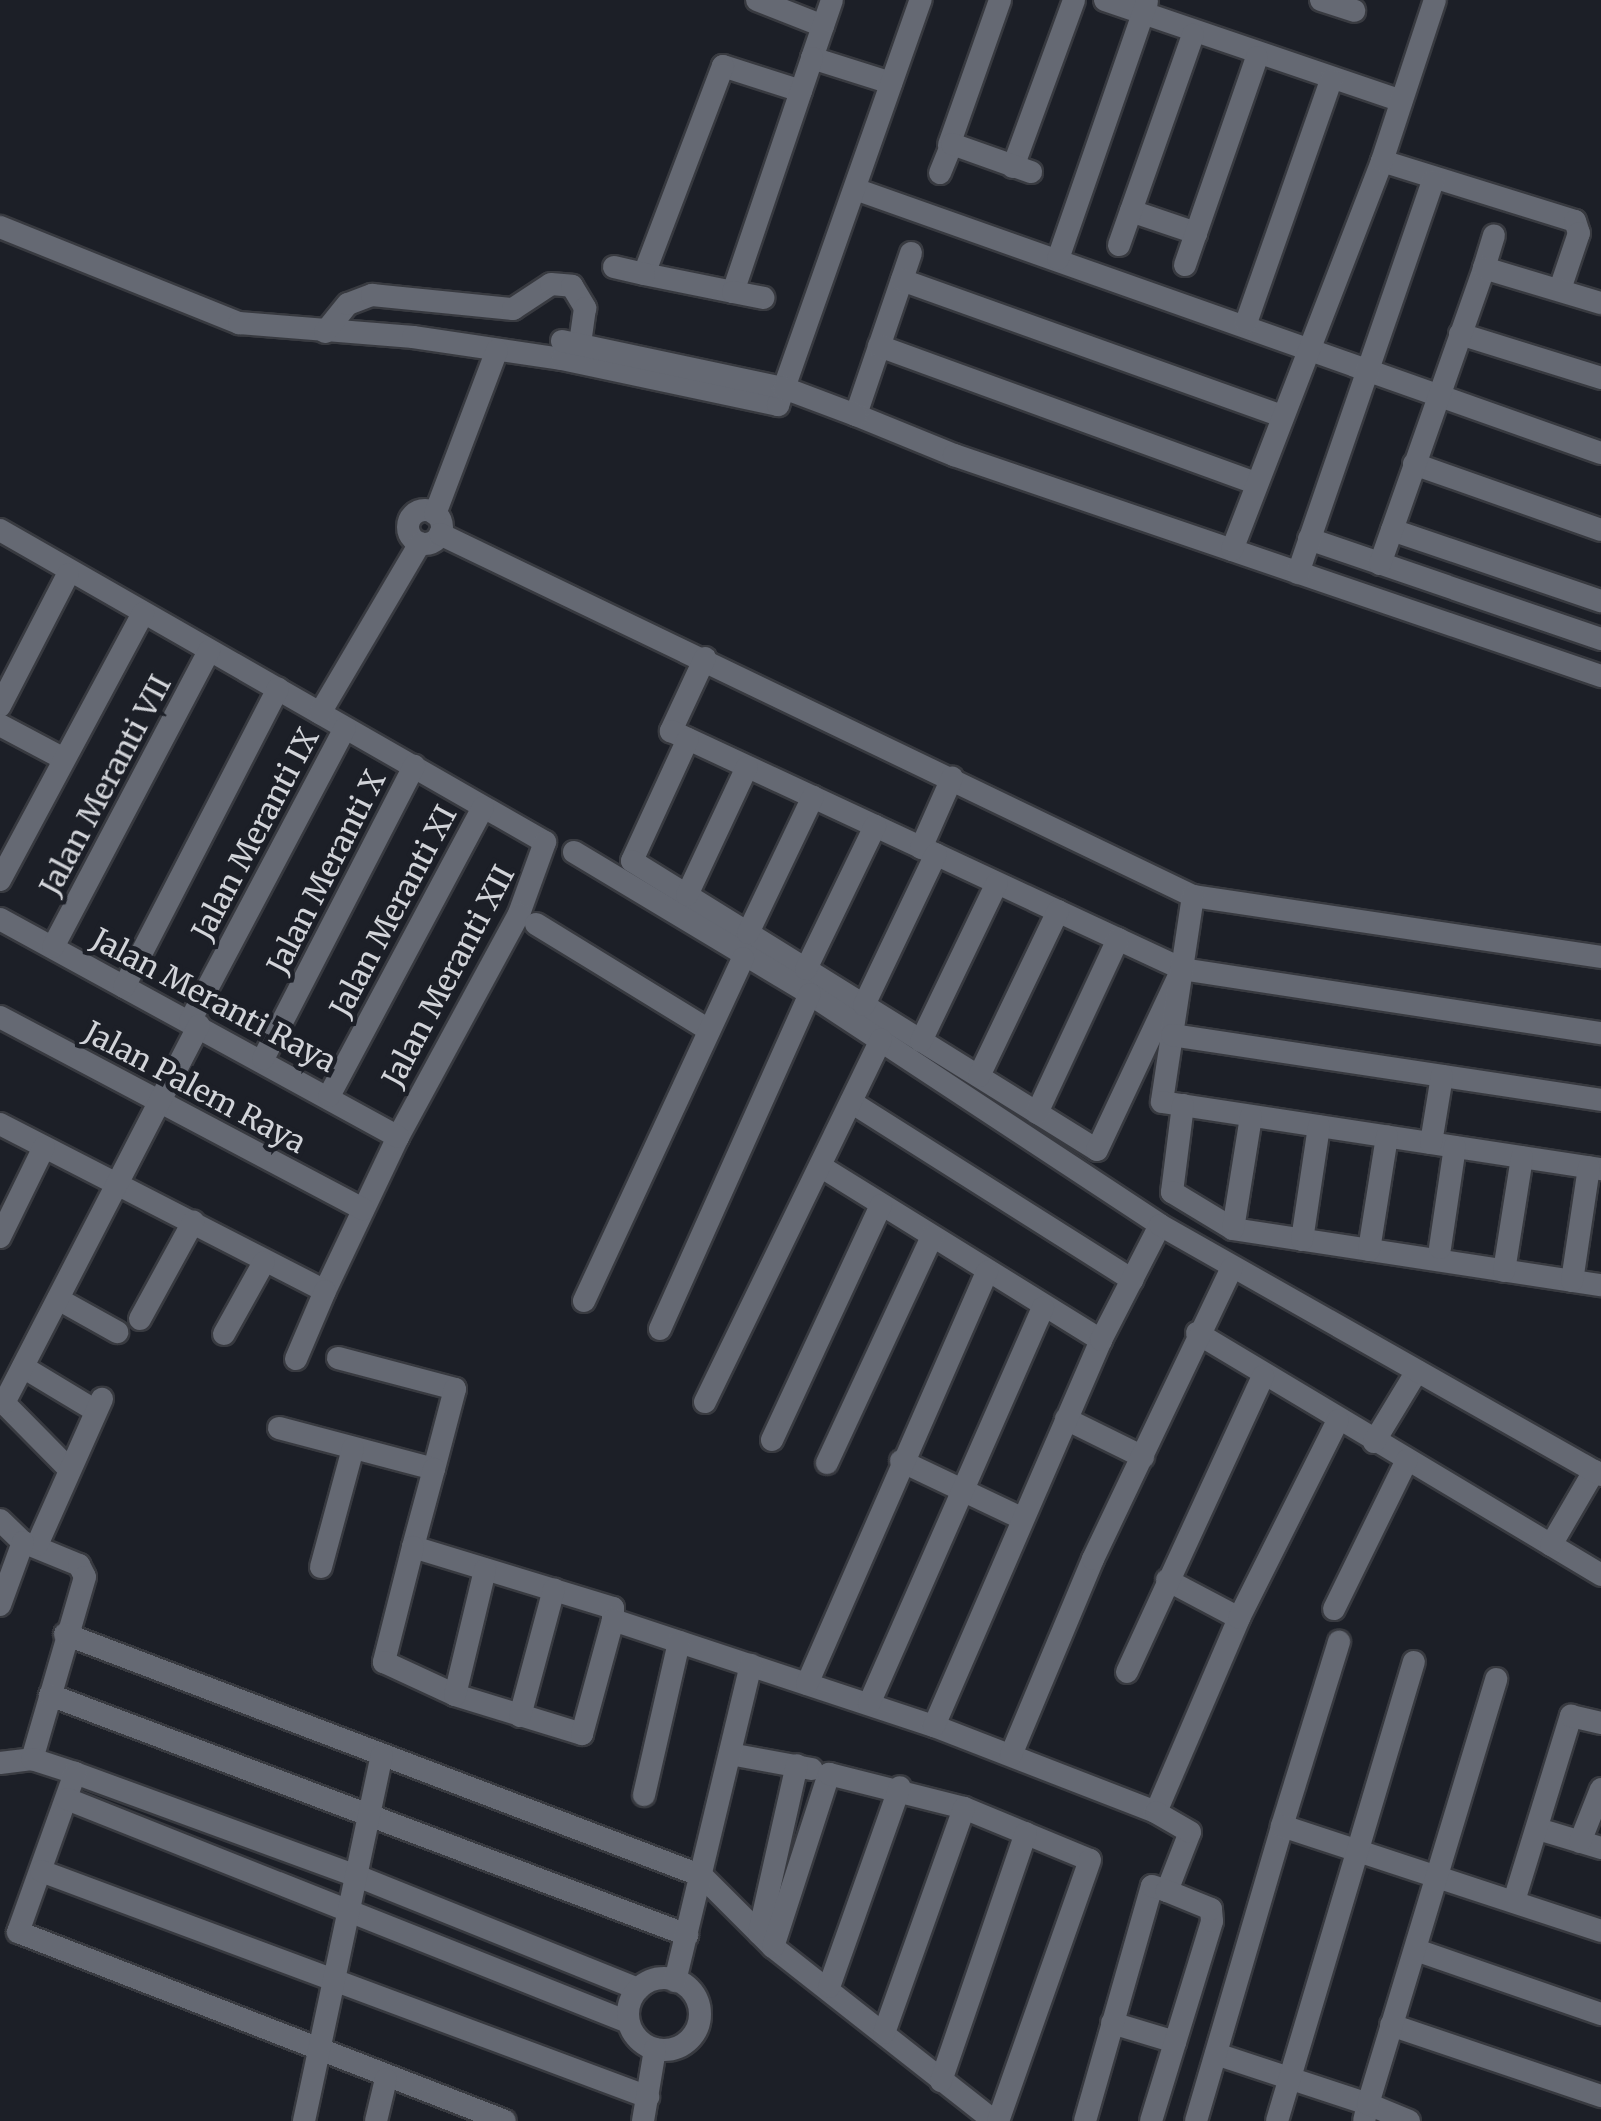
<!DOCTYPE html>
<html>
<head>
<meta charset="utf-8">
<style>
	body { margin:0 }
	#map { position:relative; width:1601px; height:2121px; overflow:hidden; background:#1c1f27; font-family:Merriweather,serif }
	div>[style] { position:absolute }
	.roads { filter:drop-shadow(2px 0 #383a40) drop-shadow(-2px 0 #383a40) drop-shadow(0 2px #383a40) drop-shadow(0 -2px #383a40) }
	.minor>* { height:22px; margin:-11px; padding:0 11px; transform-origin:11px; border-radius:11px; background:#656973 }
	.minor>.ring { margin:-11px; padding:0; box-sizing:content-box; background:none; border:22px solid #656973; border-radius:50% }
	span { translate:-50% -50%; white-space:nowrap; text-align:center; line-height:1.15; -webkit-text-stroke:9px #1c1f27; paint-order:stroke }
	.street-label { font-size:30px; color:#d2d4d9 }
</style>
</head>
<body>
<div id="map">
	<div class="roads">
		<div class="minor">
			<i style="left:757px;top:0;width:71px;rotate:21.5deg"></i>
			<i style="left:832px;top:0;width:61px;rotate:109deg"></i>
			<i style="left:812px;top:58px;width:83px;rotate:17.6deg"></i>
			<i style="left:1105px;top:0;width:313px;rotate:18.8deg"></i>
			<i style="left:1321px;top:0;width:35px;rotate:18deg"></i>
			<i style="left:801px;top:91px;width:82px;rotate:-162.2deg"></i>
			<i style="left:723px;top:66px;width:222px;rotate:110.8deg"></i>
			<i style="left:644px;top:274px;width:91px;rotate:11.4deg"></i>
			<i style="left:733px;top:292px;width:247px;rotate:-71.3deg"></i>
			<i style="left:949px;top:145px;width:154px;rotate:-70.6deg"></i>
			<i style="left:1382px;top:161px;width:202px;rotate:17.3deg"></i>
			<i style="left:1575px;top:221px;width:13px;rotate:72deg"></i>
			<i style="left:1579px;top:233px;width:59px;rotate:108.7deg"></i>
			<i style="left:1013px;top:167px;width:178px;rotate:-69.9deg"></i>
			<i style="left:940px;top:173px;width:31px;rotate:-68deg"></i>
			<i style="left:952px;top:144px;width:84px;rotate:19.5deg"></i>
			<i style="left:855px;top:189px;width:791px;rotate:19.49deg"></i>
			<i style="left:1131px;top:211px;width:69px;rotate:18.7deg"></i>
			<i style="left:0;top:227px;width:258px;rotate:21.9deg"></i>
			<i style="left:239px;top:323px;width:175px;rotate:4.6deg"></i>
			<i style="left:413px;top:337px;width:151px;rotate:8.4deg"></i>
			<i style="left:562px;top:359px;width:221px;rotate:12deg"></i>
			<i style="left:778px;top:405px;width:430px;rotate:-70.6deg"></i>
			<i style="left:1119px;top:245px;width:223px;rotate:-70.6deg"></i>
			<i style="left:911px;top:253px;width:171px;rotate:108.8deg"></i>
			<i style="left:856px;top:415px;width:106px;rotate:22.2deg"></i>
			<i style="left:954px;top:455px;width:684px;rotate:18.86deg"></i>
			<i style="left:1058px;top:259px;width:272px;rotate:-70.9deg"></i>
			<i style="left:1185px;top:265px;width:220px;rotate:-70.9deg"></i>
			<i style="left:614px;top:267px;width:31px;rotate:13deg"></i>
			<i style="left:1484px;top:268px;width:34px;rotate:-73deg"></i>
			<i style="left:902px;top:280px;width:401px;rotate:19.7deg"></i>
			<i style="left:733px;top:292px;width:31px;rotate:11deg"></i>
			<i style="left:1246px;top:323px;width:257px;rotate:-70.7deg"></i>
			<i style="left:325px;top:332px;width:36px;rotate:-51deg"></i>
			<i style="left:348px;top:304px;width:26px;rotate:-21deg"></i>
			<i style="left:372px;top:295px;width:142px;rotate:5.7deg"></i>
			<i style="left:513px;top:309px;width:45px;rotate:-33.3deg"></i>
			<i style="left:551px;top:284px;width:21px;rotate:5deg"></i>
			<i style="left:572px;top:286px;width:26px;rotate:59deg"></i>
			<i style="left:585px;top:308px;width:37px;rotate:98deg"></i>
			<i style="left:1460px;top:334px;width:148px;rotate:17.3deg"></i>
			<i style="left:562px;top:341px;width:227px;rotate:12deg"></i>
			<i style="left:784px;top:388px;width:77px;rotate:20.6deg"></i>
			<i style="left:879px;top:346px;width:400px;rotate:20deg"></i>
			<i style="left:1414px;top:464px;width:198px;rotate:19.4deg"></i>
			<i class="ring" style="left:408px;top:510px;width:12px;height:12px"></i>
			<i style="left:435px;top:514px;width:175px;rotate:-69.3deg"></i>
			<i style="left:0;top:530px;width:628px;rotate:29.79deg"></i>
			<i style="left:545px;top:842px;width:77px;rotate:109.9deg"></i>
			<i style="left:519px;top:914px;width:254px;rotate:118.5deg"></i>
			<i style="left:398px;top:1137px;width:170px;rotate:115.4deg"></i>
			<i style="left:1392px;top:530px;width:221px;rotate:18.8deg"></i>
			<i style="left:440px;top:534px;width:835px;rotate:25.68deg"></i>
			<i style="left:1193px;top:896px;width:413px;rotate:8.5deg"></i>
			<i style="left:1309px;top:539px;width:309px;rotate:18.9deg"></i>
			<i style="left:1232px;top:550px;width:417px;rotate:-68.9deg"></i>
			<i style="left:1382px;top:161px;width:169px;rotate:-71.8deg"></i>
			<i style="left:1380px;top:564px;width:314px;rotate:-70.6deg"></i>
			<i style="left:1484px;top:268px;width:122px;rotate:16.7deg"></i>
			<i style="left:1298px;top:573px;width:414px;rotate:-71deg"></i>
			<i style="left:705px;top:658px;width:81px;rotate:115deg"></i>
			<i style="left:671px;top:731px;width:564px;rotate:24.97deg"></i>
			<i style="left:1182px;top:969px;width:424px;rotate:8.7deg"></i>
			<i style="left:0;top:706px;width:148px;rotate:-62.7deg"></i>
			<i style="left:320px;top:713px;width:197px;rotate:-59.5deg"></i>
			<i style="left:0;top:725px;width:72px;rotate:28deg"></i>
			<i style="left:688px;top:739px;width:134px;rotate:114.7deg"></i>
			<i style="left:632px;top:861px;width:547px;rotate:31.86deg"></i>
			<i style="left:1097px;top:1150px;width:200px;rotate:-64.8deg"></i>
			<i style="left:921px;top:848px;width:77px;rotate:-66.1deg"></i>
			<i style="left:574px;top:852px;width:275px;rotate:31deg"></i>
			<i style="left:810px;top:994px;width:419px;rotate:33.4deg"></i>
			<i style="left:0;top:880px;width:303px;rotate:-61.8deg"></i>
			<i style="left:687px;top:895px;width:141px;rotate:-64.9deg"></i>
			<i style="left:1193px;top:896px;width:208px;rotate:98.6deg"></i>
			<i style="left:1162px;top:1102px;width:444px;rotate:8.7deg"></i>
			<i style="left:0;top:919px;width:454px;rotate:28.7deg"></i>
			<i style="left:536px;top:924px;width:203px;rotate:31.5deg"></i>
			<i style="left:748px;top:933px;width:151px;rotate:-64.5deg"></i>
			<i style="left:53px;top:947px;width:335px;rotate:-62.2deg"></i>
			<i style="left:806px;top:969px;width:159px;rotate:-64.2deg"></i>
			<i style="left:124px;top:987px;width:336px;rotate:-62.7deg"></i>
			<i style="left:864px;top:1005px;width:167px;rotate:-64.5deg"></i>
			<i style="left:0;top:1017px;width:411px;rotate:27.9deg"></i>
			<i style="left:190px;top:1021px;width:331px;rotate:-62.1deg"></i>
			<i style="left:1172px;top:1035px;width:434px;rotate:8.6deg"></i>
			<i style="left:921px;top:1041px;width:175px;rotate:-64.3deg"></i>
			<i style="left:263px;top:1059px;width:330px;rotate:-62.7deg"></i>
			<i style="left:979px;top:1076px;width:183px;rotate:-64.4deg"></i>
			<i style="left:329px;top:1096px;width:327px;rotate:-61.9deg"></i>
			<i style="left:851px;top:1102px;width:333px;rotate:32.3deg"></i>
			<i style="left:1183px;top:1105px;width:88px;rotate:97.2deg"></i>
			<i style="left:1172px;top:1192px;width:71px;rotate:31.2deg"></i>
			<i style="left:1233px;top:1229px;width:372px;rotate:8.7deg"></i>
			<i style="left:1037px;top:1113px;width:192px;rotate:-65deg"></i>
			<i style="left:0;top:1124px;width:365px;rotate:27.2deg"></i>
			<i style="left:325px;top:1291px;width:74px;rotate:113.1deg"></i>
			<i style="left:1431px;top:1143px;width:68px;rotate:-80.7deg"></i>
			<i style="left:820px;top:1166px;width:331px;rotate:31.8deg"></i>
			<i style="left:1233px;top:1229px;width:114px;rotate:-80.9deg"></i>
			<i style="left:0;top:1237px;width:100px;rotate:-63.9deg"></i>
			<i style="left:1302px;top:1240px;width:115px;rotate:-81.5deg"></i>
			<i style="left:1440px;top:1248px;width:102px;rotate:-81.6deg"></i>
			<i style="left:1369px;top:1250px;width:115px;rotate:-81deg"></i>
			<i style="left:1504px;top:1271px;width:115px;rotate:-81deg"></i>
			<i style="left:1572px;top:1281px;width:115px;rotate:-81.5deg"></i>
			<i style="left:58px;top:1299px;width:68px;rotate:29.2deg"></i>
			<i style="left:584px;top:1301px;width:378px;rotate:-65.1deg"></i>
			<i style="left:140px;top:1319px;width:111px;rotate:-61.3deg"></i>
			<i style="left:660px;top:1329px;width:367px;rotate:-65.9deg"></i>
			<i style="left:1197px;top:1333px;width:471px;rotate:30.9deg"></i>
			<i style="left:224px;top:1334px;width:82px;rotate:-60.9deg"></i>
			<i style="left:338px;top:1358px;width:121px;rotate:14.8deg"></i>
			<i style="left:455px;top:1389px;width:83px;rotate:104.7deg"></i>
			<i style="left:23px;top:1367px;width:85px;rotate:31.1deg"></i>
			<i style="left:0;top:1399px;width:97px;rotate:45.4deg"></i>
			<i style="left:705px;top:1402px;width:403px;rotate:-64.1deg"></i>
			<i style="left:4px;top:1403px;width:425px;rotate:-62.7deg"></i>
			<i style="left:1066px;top:1419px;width:86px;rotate:26.3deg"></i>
			<i style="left:279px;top:1428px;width:160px;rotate:14.8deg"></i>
			<i style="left:434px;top:1469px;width:81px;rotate:105.1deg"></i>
			<i style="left:772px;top:1440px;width:259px;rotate:-65.1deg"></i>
			<i style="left:1374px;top:1442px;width:83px;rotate:-58.8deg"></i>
			<i style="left:901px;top:1461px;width:133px;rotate:25.4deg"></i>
			<i style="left:827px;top:1463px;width:249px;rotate:-65.1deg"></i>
			<i style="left:0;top:1520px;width:32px;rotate:44deg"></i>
			<i style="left:23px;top:1542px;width:61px;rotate:22.3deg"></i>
			<i style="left:79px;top:1565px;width:13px;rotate:63deg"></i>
			<i style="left:85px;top:1577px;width:190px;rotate:106.2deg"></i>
			<i style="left:37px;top:1545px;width:160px;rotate:-66deg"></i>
			<i style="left:1551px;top:1545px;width:86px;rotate:-59.8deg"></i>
			<i style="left:321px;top:1567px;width:123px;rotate:-74.9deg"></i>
			<i style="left:1167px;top:1580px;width:81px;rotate:27.8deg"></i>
			<i style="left:0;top:1605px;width:67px;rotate:-69.9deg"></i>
			<i style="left:1334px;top:1609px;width:166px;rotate:-63.9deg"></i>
			<i style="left:613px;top:1620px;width:12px;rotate:-90deg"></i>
			<i style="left:613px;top:1608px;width:209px;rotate:-163deg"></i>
			<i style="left:413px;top:1547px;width:119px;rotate:104.2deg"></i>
			<i style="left:384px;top:1662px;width:78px;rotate:24.9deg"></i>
			<i style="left:455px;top:1695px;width:133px;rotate:17.1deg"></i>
			<i style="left:582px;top:1734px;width:118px;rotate:-74.8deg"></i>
			<i style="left:613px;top:1620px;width:338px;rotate:18.3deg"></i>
			<i style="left:934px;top:1726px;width:238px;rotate:21.2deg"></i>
			<i style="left:1156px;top:1812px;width:211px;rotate:-66.8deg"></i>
			<i style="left:1239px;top:1618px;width:221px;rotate:-63.4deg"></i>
			<i style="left:65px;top:1634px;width:681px;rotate:20.8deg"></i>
			<i style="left:702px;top:1876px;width:100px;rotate:45deg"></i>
			<i style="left:773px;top:1947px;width:281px;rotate:38.2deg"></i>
			<i style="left:1127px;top:1672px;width:326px;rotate:-65.3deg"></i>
			<i style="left:807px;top:1684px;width:450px;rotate:-66.4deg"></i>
			<i style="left:50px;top:1695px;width:681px;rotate:20.64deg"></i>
			<i style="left:455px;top:1695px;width:129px;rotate:-76.5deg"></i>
			<i style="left:869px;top:1704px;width:433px;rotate:-66.3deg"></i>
			<i style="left:520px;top:1716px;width:131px;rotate:-75deg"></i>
			<i style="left:934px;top:1726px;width:421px;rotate:-66.6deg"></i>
			<i style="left:1101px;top:1340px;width:129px;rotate:-62.8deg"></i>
			<i style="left:1160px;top:1225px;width:507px;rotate:29.55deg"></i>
			<i style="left:730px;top:1754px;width:83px;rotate:10.4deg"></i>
			<i style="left:1011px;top:1755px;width:212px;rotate:-67.3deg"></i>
			<i style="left:1093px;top:1559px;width:322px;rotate:-64.5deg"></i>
			<i style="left:0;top:1763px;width:32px;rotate:-7deg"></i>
			<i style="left:32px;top:1759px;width:45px;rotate:18deg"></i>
			<i style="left:75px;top:1773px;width:300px;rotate:20.1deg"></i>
			<i style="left:357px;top:1876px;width:303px;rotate:21.9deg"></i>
			<i style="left:75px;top:1773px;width:169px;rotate:109.7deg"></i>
			<i style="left:18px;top:1932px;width:522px;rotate:21.21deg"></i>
			<i style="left:644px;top:1795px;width:157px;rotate:-77.1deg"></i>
			<i style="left:67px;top:1799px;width:604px;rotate:21.68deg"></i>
			<i style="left:1282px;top:1826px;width:193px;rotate:-72.8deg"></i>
			<i style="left:1538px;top:1829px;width:66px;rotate:16.8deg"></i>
			<i style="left:1580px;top:1842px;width:57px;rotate:-68.4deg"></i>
			<i style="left:41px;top:1871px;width:648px;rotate:20.42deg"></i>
			<i style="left:1514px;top:1901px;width:194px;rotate:-72.9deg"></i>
			<i style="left:1571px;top:1716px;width:31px;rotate:13deg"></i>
			<i style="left:759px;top:1933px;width:172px;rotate:-77.3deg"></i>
			<i style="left:773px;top:1947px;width:182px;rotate:-72.1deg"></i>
			<i style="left:829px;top:1774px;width:139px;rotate:14.1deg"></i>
			<i style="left:964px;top:1808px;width:136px;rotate:22.4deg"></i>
			<i style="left:1090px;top:1860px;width:277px;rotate:109.4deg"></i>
			<i style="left:1416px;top:1950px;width:196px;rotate:19.1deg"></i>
			<i class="ring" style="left:628px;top:1978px;width:50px;height:50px"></i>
			<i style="left:675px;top:1981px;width:325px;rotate:-76.5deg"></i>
			<i style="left:829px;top:1987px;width:212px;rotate:-70.5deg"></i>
			<i style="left:1112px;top:2023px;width:66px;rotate:16.8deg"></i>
			<i style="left:1391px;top:2025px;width:222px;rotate:18.7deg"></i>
			<i style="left:884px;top:2033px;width:239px;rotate:-70.4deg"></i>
			<i style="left:1216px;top:2054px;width:160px;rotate:18.2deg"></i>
			<i style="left:1368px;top:2104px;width:17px;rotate:103deg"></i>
			<i style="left:941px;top:2081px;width:262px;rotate:-71.1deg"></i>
			<i style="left:304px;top:2121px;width:374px;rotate:-78deg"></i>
			<i style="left:376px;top:2121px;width:43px;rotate:-76.6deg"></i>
			<i style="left:643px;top:2121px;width:73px;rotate:-80.5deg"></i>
			<i style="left:1085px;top:2121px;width:244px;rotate:-74.1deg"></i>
			<i style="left:1152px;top:1886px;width:16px;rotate:18deg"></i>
			<i style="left:1167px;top:1891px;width:63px;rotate:-68.7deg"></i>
			<i style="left:1190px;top:1832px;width:39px;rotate:-150deg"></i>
			<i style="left:1151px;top:2121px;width:209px;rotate:-73deg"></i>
			<i style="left:1212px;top:1921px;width:12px;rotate:-95deg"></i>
			<i style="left:1211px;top:1909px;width:48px;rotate:-157.8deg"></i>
			<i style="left:1196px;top:2121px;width:307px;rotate:-73.7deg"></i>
			<i style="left:1282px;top:1826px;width:336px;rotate:18.2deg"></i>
			<i style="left:1277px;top:2121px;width:479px;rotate:-73.4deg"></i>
			<i style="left:1409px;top:2121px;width:44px;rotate:-157.5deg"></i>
			<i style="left:1368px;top:2104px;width:444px;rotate:-73.2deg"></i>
		</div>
	</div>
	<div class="street-label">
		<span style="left:105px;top:785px;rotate:-62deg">Jalan Meranti VII</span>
		<span style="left:255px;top:834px;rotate:-62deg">Jalan Meranti IX</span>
		<span style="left:326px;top:872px;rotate:-63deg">Jalan Meranti X</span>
		<span style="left:393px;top:911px;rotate:-62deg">Jalan Meranti XI</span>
		<span style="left:448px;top:976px;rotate:-62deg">Jalan Meranti XII</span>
		<span style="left:214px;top:1000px;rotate:28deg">Jalan Meranti Raya</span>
		<span style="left:195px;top:1087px;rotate:28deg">Jalan Palem Raya</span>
	</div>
</div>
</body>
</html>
